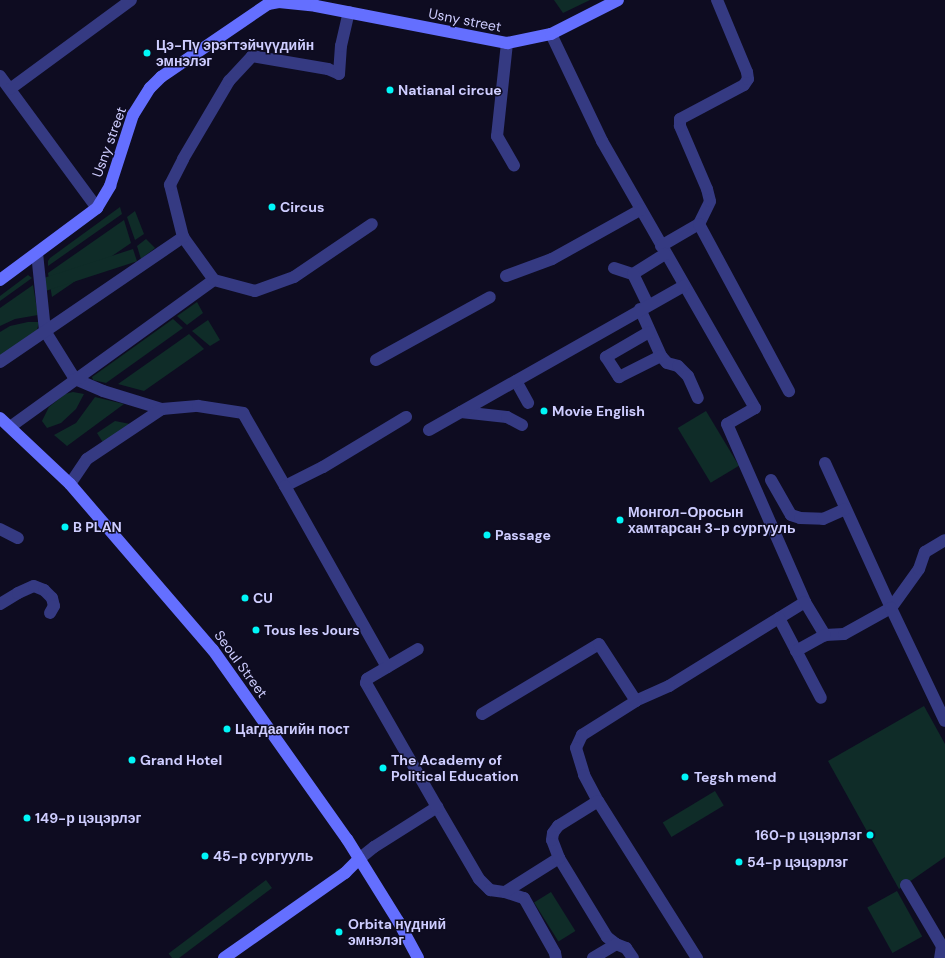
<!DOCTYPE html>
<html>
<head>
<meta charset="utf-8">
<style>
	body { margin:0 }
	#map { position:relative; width:945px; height:958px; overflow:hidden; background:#0e0c21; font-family:"DM Sans",sans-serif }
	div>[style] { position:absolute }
	.green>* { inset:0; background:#0f2c28; transform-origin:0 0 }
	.street>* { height:12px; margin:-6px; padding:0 6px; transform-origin:6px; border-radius:6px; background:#353a82 }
	.secondary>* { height:12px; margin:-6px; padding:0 6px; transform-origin:6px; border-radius:6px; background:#646fff }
	.dots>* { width:11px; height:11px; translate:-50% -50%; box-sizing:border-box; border:2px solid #0e0c21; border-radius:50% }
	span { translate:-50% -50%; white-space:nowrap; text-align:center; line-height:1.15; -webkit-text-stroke:3px #0e0c21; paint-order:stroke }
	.street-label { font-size:14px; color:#cecdff }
	.poi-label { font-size:14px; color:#cecdff; font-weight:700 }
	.left { translate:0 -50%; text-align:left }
	.right { translate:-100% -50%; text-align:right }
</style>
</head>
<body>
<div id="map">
	<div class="green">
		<i style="clip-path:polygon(554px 0,590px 0,563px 13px)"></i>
		<i style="clip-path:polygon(120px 207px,122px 214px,48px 266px,48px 261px,50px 258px)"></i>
		<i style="clip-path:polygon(135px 211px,144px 234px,135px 240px,127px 217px)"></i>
		<i style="clip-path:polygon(124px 220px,131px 243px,52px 297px,48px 273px)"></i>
		<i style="clip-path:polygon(146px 239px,155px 248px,141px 259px,137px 246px)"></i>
		<i style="left:133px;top:249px;width:13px;height:97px;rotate:72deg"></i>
		<i style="clip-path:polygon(28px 275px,32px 278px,0 301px,0 296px)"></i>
		<i style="clip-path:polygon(33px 285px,38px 315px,15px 319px,0 326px,0 308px)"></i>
		<i style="clip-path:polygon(197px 302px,203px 313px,187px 325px,177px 316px)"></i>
		<i style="clip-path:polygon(173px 319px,183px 328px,106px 383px,93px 380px,92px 377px)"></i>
		<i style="clip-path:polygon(208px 320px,220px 340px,210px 346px,192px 331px)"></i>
		<i style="clip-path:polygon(28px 322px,39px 322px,37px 330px,0 358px,0 332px,10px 326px)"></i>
		<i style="clip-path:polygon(189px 334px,204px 349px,144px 391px,118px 384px)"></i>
		<i style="clip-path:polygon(73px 392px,84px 394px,76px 409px,61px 423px,47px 428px,42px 421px,49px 407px,65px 394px)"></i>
		<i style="clip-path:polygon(95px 397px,124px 404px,67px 446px,54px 435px,76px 423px)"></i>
		<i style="left:706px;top:411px;width:64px;height:33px;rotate:59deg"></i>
		<i style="clip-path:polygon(115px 421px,130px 424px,104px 444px,97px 433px)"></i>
		<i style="clip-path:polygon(924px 706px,945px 744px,945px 857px,899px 889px,828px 761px)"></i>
		<i style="left:715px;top:791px;width:17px;height:61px;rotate:59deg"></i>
		<i style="left:266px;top:880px;width:10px;height:122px;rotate:53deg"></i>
		<i style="left:897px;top:891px;width:52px;height:34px;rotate:61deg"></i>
		<i style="left:551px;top:892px;width:46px;height:20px;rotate:58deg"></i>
	</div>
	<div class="street">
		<i style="left:551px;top:34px;width:119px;rotate:64.5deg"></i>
		<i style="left:602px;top:141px;width:308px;rotate:60.2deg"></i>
		<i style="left:755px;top:408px;width:32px;rotate:150deg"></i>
		<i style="left:727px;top:424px;width:194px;rotate:66.3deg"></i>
		<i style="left:805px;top:602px;width:160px;rotate:148.3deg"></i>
		<i style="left:669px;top:686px;width:36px;rotate:156deg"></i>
		<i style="left:636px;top:701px;width:64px;rotate:147.8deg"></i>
		<i style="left:582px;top:735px;width:14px;rotate:115deg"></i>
		<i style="left:576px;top:748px;width:28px;rotate:73deg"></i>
		<i style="left:584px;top:775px;width:30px;rotate:62deg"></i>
		<i style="left:598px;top:801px;width:186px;rotate:57.8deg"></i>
		<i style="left:507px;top:43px;width:94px;rotate:96.1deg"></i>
		<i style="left:497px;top:136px;width:34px;rotate:60deg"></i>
		<i style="left:0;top:76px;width:164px;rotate:53.7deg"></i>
		<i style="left:10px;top:89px;width:150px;rotate:-36.3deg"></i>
		<i style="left:699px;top:224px;width:25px;rotate:-64deg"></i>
		<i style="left:710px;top:201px;width:12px;rotate:-104deg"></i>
		<i style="left:707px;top:189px;width:69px;rotate:-113.2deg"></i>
		<i style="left:680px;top:126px;width:7px;rotate:-90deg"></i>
		<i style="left:680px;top:119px;width:72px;rotate:-28deg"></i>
		<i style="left:744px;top:85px;width:7px;rotate:-56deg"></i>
		<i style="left:748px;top:79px;width:7px;rotate:-98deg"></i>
		<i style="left:747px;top:72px;width:78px;rotate:-112.6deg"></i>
		<i style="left:661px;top:246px;width:44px;rotate:-30.1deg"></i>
		<i style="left:699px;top:224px;width:190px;rotate:61.7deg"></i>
		<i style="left:37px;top:253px;width:78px;rotate:84.1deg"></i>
		<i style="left:45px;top:331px;width:57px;rotate:58deg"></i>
		<i style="left:75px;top:379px;width:30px;rotate:23deg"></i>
		<i style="left:103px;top:391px;width:62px;rotate:17deg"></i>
		<i style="left:162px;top:409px;width:36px;rotate:-5deg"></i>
		<i style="left:198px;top:406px;width:46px;rotate:8.8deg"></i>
		<i style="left:243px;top:413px;width:84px;rotate:60.1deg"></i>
		<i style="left:285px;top:486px;width:42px;rotate:-26.6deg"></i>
		<i style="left:323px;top:467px;width:97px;rotate:-31.1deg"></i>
		<i style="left:614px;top:268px;width:20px;rotate:18deg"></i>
		<i style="left:633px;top:274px;width:38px;rotate:-32deg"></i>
		<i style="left:633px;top:274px;width:34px;rotate:64deg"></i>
		<i style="left:506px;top:276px;width:49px;rotate:-20.3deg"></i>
		<i style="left:552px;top:259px;width:101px;rotate:-29.1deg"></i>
		<i style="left:214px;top:280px;width:42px;rotate:15deg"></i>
		<i style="left:255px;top:291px;width:41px;rotate:-19.7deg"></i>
		<i style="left:294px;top:277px;width:94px;rotate:-34.2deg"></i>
		<i style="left:640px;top:309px;width:51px;rotate:65.9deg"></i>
		<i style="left:661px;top:356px;width:9px;rotate:49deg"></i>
		<i style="left:667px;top:363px;width:11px;rotate:15deg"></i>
		<i style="left:678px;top:366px;width:14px;rotate:45deg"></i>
		<i style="left:688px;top:376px;width:24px;rotate:66deg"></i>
		<i style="left:649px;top:332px;width:50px;rotate:149.8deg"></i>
		<i style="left:606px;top:357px;width:24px;rotate:57deg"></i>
		<i style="left:619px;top:377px;width:47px;rotate:-26.6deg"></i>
		<i style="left:376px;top:360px;width:130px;rotate:-28.9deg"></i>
		<i style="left:0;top:362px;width:222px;rotate:-34.3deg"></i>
		<i style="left:516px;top:381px;width:25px;rotate:61deg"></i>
		<i style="left:461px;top:412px;width:46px;rotate:6.2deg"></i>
		<i style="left:507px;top:417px;width:17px;rotate:28deg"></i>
		<i style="left:10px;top:427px;width:251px;rotate:-35.8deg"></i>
		<i style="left:214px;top:280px;width:53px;rotate:-125.8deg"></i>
		<i style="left:183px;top:237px;width:54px;rotate:-104deg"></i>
		<i style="left:170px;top:185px;width:29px;rotate:-63deg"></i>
		<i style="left:183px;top:159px;width:91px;rotate:-59.5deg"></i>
		<i style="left:229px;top:81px;width:34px;rotate:-47deg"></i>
		<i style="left:252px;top:56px;width:77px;rotate:9.7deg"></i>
		<i style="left:328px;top:69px;width:12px;rotate:24deg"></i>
		<i style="left:339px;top:74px;width:28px;rotate:-86deg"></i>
		<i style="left:341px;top:46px;width:35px;rotate:-77deg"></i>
		<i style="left:429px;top:430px;width:293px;rotate:-29.5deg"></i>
		<i style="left:825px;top:463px;width:159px;rotate:65.5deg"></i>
		<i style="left:891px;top:608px;width:48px;rotate:-54.3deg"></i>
		<i style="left:919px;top:569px;width:18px;rotate:-71deg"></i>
		<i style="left:925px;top:552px;width:23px;rotate:-31deg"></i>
		<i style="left:771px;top:480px;width:40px;rotate:60.3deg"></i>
		<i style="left:791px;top:515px;width:9px;rotate:18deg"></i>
		<i style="left:800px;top:518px;width:23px;rotate:2deg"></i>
		<i style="left:823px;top:519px;width:24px;rotate:-24deg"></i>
		<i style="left:70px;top:484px;width:30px;rotate:-56deg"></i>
		<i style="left:87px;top:459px;width:90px;rotate:-33.7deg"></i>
		<i style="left:285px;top:486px;width:208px;rotate:60.6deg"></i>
		<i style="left:0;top:529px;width:20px;rotate:27deg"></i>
		<i style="left:805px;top:602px;width:39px;rotate:59deg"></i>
		<i style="left:825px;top:635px;width:19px;rotate:-3deg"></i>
		<i style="left:844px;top:634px;width:54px;rotate:-29deg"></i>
		<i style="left:891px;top:608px;width:125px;rotate:64.5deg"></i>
		<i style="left:0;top:604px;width:21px;rotate:-31deg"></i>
		<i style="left:18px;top:593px;width:17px;rotate:-24deg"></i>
		<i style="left:34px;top:586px;width:11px;rotate:22deg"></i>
		<i style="left:44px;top:590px;width:11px;rotate:45deg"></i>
		<i style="left:52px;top:598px;width:8px;rotate:76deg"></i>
		<i style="left:54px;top:606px;width:8px;rotate:120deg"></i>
		<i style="left:779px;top:618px;width:90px;rotate:62.3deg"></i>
		<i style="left:796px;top:651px;width:33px;rotate:-29deg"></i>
		<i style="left:482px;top:714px;width:136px;rotate:-30.9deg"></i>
		<i style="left:599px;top:644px;width:68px;rotate:57deg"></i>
		<i style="left:437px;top:807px;width:83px;rotate:59.7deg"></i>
		<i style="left:479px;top:879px;width:16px;rotate:45deg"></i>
		<i style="left:490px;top:890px;width:15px;rotate:8deg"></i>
		<i style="left:505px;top:892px;width:20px;rotate:18deg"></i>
		<i style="left:524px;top:898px;width:63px;rotate:60.6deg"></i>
		<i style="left:555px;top:953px;width:5px;rotate:79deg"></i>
		<i style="left:559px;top:858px;width:92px;rotate:58.7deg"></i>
		<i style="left:607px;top:937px;width:11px;rotate:38deg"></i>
		<i style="left:616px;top:944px;width:11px;rotate:22deg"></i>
		<i style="left:626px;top:948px;width:12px;rotate:55deg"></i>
		<i style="left:359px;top:859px;width:19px;rotate:-39deg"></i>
		<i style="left:374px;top:847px;width:75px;rotate:-32.4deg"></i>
		<i style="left:437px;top:807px;width:143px;rotate:-119.8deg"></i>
		<i style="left:366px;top:683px;width:4px;rotate:-76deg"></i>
		<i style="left:367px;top:679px;width:59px;rotate:-30.5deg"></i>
		<i style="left:906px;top:885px;width:71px;rotate:59.5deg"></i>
		<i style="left:942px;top:946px;width:12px;rotate:99deg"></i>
		<i style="left:505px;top:892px;width:64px;rotate:-32.2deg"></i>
		<i style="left:559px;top:858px;width:19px;rotate:-111deg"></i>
		<i style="left:552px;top:840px;width:7px;rotate:-82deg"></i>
		<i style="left:553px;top:833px;width:9px;rotate:-54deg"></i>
		<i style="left:558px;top:826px;width:47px;rotate:-32deg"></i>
		<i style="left:593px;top:958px;width:27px;rotate:-31deg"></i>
	</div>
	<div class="secondary">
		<i style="left:0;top:280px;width:121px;rotate:-36.6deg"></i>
		<i style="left:97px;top:208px;width:26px;rotate:-59deg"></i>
		<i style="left:110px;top:186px;width:75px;rotate:-72.1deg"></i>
		<i style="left:133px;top:115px;width:32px;rotate:-58deg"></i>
		<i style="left:150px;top:88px;width:16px;rotate:-45deg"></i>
		<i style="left:161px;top:77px;width:130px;rotate:-34.3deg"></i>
		<i style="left:268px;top:4px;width:11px;rotate:-10deg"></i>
		<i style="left:279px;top:2px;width:37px;rotate:6deg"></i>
		<i style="left:316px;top:6px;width:195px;rotate:11deg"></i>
		<i style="left:507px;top:43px;width:45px;rotate:-11.6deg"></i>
		<i style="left:551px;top:34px;width:75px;rotate:-26.9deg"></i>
		<i style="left:0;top:418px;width:96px;rotate:43.3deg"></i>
		<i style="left:70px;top:484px;width:219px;rotate:49.3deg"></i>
		<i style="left:213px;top:650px;width:232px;rotate:54.7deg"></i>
		<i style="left:347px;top:839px;width:97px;rotate:58.1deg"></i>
		<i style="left:398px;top:921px;width:42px;rotate:61.6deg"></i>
		<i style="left:224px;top:958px;width:148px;rotate:-35.1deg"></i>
		<i style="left:345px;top:873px;width:20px;rotate:-45deg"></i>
	</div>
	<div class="dots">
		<i style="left:147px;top:53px;background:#00f7f8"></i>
		<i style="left:390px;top:90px;background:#00f7f8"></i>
		<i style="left:272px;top:207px;background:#00f7f8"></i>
		<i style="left:544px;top:411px;background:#00f7f8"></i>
		<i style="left:620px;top:520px;background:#00f7f8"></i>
		<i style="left:65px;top:527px;background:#00f7f8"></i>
		<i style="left:487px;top:535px;background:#00f7f8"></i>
		<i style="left:245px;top:598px;background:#00f7f8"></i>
		<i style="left:256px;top:630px;background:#00f7f8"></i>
		<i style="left:227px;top:729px;background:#00f7f8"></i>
		<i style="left:132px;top:760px;background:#00f7f8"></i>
		<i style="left:383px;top:768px;background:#00f7f8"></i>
		<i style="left:685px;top:777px;background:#00f7f8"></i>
		<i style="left:27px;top:818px;background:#00f7f8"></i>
		<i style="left:870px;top:835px;background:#00f7f8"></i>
		<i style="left:205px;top:856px;background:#00f7f8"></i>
		<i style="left:739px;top:862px;background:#00f7f8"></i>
		<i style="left:339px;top:932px;background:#00f7f8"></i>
	</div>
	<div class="street-label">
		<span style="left:465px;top:20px;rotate:11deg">Usny street</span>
		<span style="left:109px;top:142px;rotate:-70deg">Usny street</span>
		<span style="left:241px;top:664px;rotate:54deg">Seoul Street</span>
	</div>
	<div class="poi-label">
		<span class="left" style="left:156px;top:53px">Цэ-Пү эрэгтэйчүүдийн<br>эмнэлэг</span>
		<span class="left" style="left:398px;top:90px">Natianal circue</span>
		<span class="left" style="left:280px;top:207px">Circus</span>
		<span class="left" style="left:552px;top:411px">Movie English</span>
		<span class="left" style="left:628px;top:520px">Монгол-Оросын<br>хамтарсан 3-р сургууль</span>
		<span class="left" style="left:73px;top:527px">B PLAN</span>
		<span class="left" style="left:495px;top:535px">Passage</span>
		<span class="left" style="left:253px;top:598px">CU</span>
		<span class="left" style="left:264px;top:630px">Tous les Jours</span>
		<span class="left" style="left:235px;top:729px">Цагдаагийн пост</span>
		<span class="left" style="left:140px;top:760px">Grand Hotel</span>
		<span class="left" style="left:391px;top:768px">The Academy of<br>Political Education</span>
		<span class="left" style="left:694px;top:777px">Tegsh mend</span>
		<span class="left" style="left:35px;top:818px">149-р цэцэрлэг</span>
		<span class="right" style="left:862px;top:835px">160-р цэцэрлэг</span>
		<span class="left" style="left:213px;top:856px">45-р сургууль</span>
		<span class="left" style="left:747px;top:862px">54-р цэцэрлэг</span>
		<span class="left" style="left:348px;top:932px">Orbita нүдний<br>эмнэлэг</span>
	</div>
</div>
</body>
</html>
